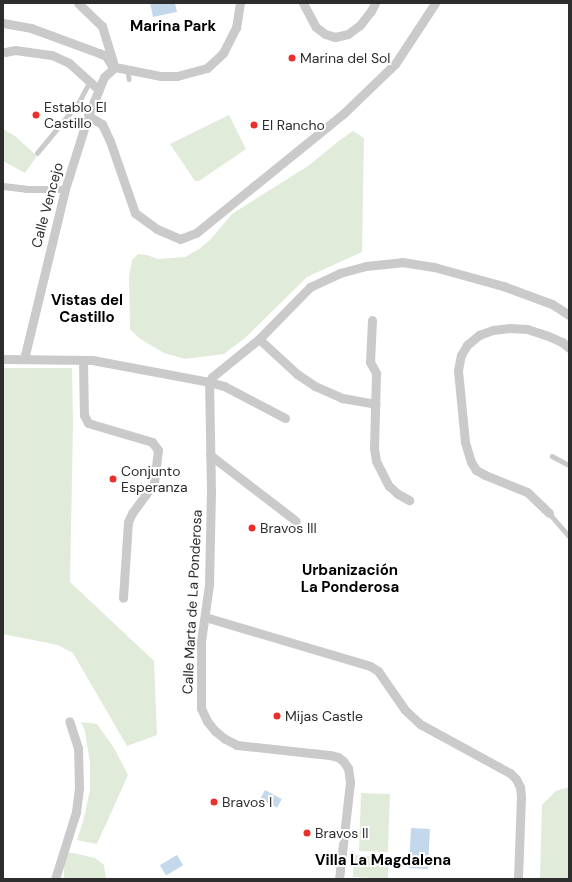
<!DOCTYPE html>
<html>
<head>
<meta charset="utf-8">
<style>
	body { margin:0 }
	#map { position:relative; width:572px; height:882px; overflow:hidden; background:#fff; font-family:"DM Sans",sans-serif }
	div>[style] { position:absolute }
	.green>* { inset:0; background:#e1ebd9; transform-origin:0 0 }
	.water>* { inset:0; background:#c4d8ec; transform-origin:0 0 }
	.service>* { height:4.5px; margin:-2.25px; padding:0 2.25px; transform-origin:2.25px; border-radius:2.25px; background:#cacaca }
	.pedestrian>* { height:7px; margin:-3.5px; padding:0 3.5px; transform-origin:3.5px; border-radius:3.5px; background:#cacaca }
	.minor>* { height:9px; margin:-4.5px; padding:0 4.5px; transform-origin:4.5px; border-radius:4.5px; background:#cacaca }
	.dots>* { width:11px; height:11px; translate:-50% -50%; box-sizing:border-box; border:2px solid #fff; border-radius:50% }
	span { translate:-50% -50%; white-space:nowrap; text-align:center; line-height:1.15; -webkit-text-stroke:4px #fff; paint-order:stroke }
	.poi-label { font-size:14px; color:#2d2d2d }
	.left { translate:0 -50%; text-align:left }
	.street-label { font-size:14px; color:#2d2d2d }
	.neighbourhood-label { font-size:15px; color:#000; font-weight:700 }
	.frame { position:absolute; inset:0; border:4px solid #2d2d2d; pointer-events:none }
</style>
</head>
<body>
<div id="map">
	<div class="green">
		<i style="clip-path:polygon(229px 115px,246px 149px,199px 181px,195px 181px,170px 144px)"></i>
		<i style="clip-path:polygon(3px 129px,15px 136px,37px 156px,25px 173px,3px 161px)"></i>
		<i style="clip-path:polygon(353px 131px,364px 138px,362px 252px,307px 277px,245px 338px,224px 354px,185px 359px,164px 353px,139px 338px,130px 329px,129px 276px,132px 260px,138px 254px,147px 255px,158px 259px,185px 257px,199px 249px,211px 239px,232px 214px,308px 166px,340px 140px)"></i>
		<i style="clip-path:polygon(3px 368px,72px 368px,73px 425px,70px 582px,154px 661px,157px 735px,127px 746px,73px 653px,58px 645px,3px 634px)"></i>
		<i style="clip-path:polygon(81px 722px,97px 724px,114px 748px,128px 775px,97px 844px,77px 840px,84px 818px,90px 790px,90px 763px,85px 731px)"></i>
		<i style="clip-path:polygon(569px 787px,569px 879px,540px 879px,542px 805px,556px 791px)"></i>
		<i style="left:361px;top:793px;width:29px;height:58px;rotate:2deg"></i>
		<i style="clip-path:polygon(64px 853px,73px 853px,95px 858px,104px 865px,106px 879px,64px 879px)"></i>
		<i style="left:354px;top:855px;width:35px;height:22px;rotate:3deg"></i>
	</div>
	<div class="water">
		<i style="clip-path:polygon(150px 3px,175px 3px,177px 12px,153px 17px)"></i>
		<i style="left:265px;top:790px;width:19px;height:10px;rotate:28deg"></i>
		<i style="left:411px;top:828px;width:19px;height:40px;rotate:3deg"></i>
		<i style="left:177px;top:855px;width:12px;height:20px;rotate:59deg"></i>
	</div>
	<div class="service">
		<i style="left:128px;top:69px;width:10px;rotate:84deg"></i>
		<i style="left:37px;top:153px;width:66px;rotate:-50.5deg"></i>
		<i style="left:79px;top:102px;width:22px;rotate:-63deg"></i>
		<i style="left:552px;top:456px;width:19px;rotate:28deg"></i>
		<i style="left:549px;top:513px;width:30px;rotate:49deg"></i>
	</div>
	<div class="pedestrian">
		<i style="left:3px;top:186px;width:23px;rotate:7deg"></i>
		<i style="left:26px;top:189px;width:39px"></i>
	</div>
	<div class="minor">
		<i style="left:78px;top:3px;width:33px;rotate:44deg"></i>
		<i style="left:102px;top:26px;width:38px;rotate:73deg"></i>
		<i style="left:303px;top:3px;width:27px;rotate:62deg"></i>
		<i style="left:316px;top:27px;width:11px;rotate:38deg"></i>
		<i style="left:325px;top:34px;width:10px;rotate:17deg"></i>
		<i style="left:335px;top:37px;width:13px;rotate:-13deg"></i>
		<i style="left:348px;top:34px;width:15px;rotate:-37deg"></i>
		<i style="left:360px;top:25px;width:18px;rotate:-52deg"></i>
		<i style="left:371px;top:11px;width:9px;rotate:-63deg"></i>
		<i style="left:3px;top:23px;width:28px;rotate:10deg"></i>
		<i style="left:31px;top:28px;width:72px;rotate:20.2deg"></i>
		<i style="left:99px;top:53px;width:8px;rotate:23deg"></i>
		<i style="left:106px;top:56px;width:9px;rotate:58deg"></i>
		<i style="left:111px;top:64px;width:5px;rotate:37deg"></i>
		<i style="left:115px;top:67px;width:47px;rotate:11.1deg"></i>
		<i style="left:161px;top:76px;width:16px"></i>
		<i style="left:177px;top:76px;width:31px;rotate:-15deg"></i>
		<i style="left:207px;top:68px;width:22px;rotate:-43deg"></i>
		<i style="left:223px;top:53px;width:28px;rotate:-63deg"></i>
		<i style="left:236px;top:28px;width:25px;rotate:-81deg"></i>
		<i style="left:5px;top:52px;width:10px;rotate:-11deg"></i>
		<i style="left:15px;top:50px;width:37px;rotate:8deg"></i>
		<i style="left:52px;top:55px;width:19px;rotate:25deg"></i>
		<i style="left:69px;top:63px;width:40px;rotate:42deg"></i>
		<i style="left:88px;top:116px;width:16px;rotate:30deg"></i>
		<i style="left:102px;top:124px;width:19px;rotate:65deg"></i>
		<i style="left:110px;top:141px;width:76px;rotate:70.9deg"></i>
		<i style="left:135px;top:213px;width:27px;rotate:36deg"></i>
		<i style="left:157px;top:229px;width:25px;rotate:23deg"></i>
		<i style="left:180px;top:239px;width:17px;rotate:-21deg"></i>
		<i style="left:196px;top:233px;width:191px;rotate:-39deg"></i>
		<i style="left:344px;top:113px;width:71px;rotate:-43.9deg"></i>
		<i style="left:395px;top:64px;width:73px;rotate:-56.7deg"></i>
		<i style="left:372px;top:320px;width:42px;rotate:92.7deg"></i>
		<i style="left:370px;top:362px;width:13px;rotate:61deg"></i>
		<i style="left:376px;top:373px;width:75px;rotate:91.5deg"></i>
		<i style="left:374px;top:448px;width:13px;rotate:81deg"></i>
		<i style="left:376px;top:461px;width:28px;rotate:63deg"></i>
		<i style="left:389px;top:486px;width:12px;rotate:42deg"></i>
		<i style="left:398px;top:494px;width:13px;rotate:29deg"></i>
		<i style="left:259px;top:339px;width:52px;rotate:42.6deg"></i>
		<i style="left:297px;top:374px;width:22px;rotate:34deg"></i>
		<i style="left:315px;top:386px;width:30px;rotate:24deg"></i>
		<i style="left:342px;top:398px;width:34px;rotate:10deg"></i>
		<i style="left:3px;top:359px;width:89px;rotate:0.6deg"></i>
		<i style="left:92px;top:360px;width:119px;rotate:10.6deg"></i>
		<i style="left:209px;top:382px;width:16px;rotate:15deg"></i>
		<i style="left:224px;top:386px;width:69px;rotate:27.7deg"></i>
		<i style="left:24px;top:359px;width:175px;rotate:-76.4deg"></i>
		<i style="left:65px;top:189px;width:77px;rotate:-72.5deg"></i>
		<i style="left:88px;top:116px;width:42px;rotate:-67.7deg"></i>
		<i style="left:104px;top:77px;width:15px;rotate:-42deg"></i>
		<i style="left:83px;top:360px;width:55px;rotate:89deg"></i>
		<i style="left:84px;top:415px;width:9px;rotate:63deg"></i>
		<i style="left:88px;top:423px;width:67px;rotate:16.5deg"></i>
		<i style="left:152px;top:442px;width:10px;rotate:53deg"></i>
		<i style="left:158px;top:450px;width:33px;rotate:97deg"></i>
		<i style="left:154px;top:483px;width:37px;rotate:126deg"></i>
		<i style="left:132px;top:513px;width:10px;rotate:114deg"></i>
		<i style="left:128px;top:522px;width:76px;rotate:93.8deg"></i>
		<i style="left:210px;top:455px;width:108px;rotate:37.5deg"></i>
		<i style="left:549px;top:513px;width:30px;rotate:-136deg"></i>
		<i style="left:527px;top:492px;width:45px;rotate:-158deg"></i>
		<i style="left:485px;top:475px;width:10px;rotate:-151deg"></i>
		<i style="left:476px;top:470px;width:9px;rotate:-122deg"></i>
		<i style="left:471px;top:462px;width:21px;rotate:-107deg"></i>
		<i style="left:465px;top:442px;width:72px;rotate:-95.6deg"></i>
		<i style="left:458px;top:370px;width:15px;rotate:-79deg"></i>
		<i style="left:461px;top:355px;width:12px;rotate:-59deg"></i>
		<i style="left:467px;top:345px;width:16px;rotate:-40deg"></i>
		<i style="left:479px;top:335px;width:15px;rotate:-20deg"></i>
		<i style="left:493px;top:330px;width:17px;rotate:-7deg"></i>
		<i style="left:510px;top:328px;width:17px;rotate:3deg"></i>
		<i style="left:527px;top:329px;width:20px;rotate:18deg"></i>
		<i style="left:546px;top:335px;width:17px;rotate:24deg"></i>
		<i style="left:562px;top:342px;width:9px;rotate:41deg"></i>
		<i style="left:205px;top:617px;width:172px;rotate:16.5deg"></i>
		<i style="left:370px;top:666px;width:9px;rotate:32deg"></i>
		<i style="left:378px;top:671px;width:47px;rotate:55.3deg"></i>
		<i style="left:405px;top:710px;width:21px;rotate:43deg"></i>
		<i style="left:420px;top:724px;width:102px;rotate:28.6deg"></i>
		<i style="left:510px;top:773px;width:8px;rotate:45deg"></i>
		<i style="left:516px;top:779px;width:9px;rotate:63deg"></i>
		<i style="left:520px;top:787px;width:10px;rotate:84deg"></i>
		<i style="left:521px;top:797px;width:82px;rotate:92.1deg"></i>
		<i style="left:55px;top:879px;width:70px;rotate:-72.6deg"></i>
		<i style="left:76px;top:812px;width:24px;rotate:-83deg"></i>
		<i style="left:79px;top:788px;width:40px;rotate:-91.4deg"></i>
		<i style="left:78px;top:748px;width:28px;rotate:-108deg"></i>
		<i style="left:339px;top:879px;width:98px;rotate:-83.5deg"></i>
		<i style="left:350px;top:782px;width:14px;rotate:-98deg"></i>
		<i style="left:348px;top:768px;width:9px;rotate:-126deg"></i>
		<i style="left:343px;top:761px;width:6px;rotate:-141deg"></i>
		<i style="left:338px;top:757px;width:9px;rotate:-167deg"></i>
		<i style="left:329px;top:755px;width:93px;rotate:-173.8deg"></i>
		<i style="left:237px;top:745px;width:13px;rotate:-153deg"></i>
		<i style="left:225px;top:739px;width:13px;rotate:-141deg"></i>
		<i style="left:215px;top:731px;width:13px;rotate:-129deg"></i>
		<i style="left:207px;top:721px;width:14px;rotate:-115deg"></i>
		<i style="left:201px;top:708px;width:67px;rotate:-90deg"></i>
		<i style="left:201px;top:641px;width:57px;rotate:-81.9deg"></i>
		<i style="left:209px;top:585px;width:93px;rotate:-88.8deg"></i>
		<i style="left:211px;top:492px;width:110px;rotate:-91deg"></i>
		<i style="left:209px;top:382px;width:6px;rotate:-59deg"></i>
		<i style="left:212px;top:377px;width:60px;rotate:-39deg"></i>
		<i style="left:259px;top:339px;width:73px;rotate:-45.6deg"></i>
		<i style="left:310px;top:287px;width:33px;rotate:-25deg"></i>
		<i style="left:340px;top:273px;width:27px;rotate:-15deg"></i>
		<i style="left:366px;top:266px;width:36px;rotate:-6deg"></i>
		<i style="left:402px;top:262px;width:32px;rotate:9deg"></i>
		<i style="left:434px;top:267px;width:72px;rotate:15.4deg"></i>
		<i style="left:503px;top:286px;width:52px;rotate:20.2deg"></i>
		<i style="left:552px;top:304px;width:20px;rotate:33deg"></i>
	</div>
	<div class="dots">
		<i style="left:292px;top:58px;background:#ea3028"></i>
		<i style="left:36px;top:115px;background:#ea3028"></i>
		<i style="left:254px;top:125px;background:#ea3028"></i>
		<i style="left:113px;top:479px;background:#ea3028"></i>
		<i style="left:252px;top:528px;background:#ea3028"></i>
		<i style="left:277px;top:716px;background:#ea3028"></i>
		<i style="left:214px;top:802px;background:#ea3028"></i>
		<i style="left:307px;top:833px;background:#ea3028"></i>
	</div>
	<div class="poi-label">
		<span class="left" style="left:300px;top:58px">Marina del Sol</span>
		<span class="left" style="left:44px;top:115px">Establo El<br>Castillo</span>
		<span class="left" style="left:262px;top:125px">El Rancho</span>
		<span class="left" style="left:121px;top:479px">Conjunto<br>Esperanza</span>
		<span class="left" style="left:260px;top:528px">Bravos III</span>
		<span class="left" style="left:285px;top:716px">Mijas Castle</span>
		<span class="left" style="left:222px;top:802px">Bravos I</span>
		<span class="left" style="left:315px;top:833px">Bravos II</span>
	</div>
	<div class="street-label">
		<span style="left:47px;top:205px;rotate:-75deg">Calle Vencejo</span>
		<span style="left:192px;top:602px;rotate:-87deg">Calle Marta de La Ponderosa</span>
	</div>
	<div class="neighbourhood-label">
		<span style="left:173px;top:27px">Marina Park</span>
		<span style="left:87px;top:309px">Vistas del<br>Castillo</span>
		<span style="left:350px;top:579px">Urbanización<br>La Ponderosa</span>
		<span style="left:383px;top:861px">Villa La Magdalena</span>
	</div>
	<div class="frame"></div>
</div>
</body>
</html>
